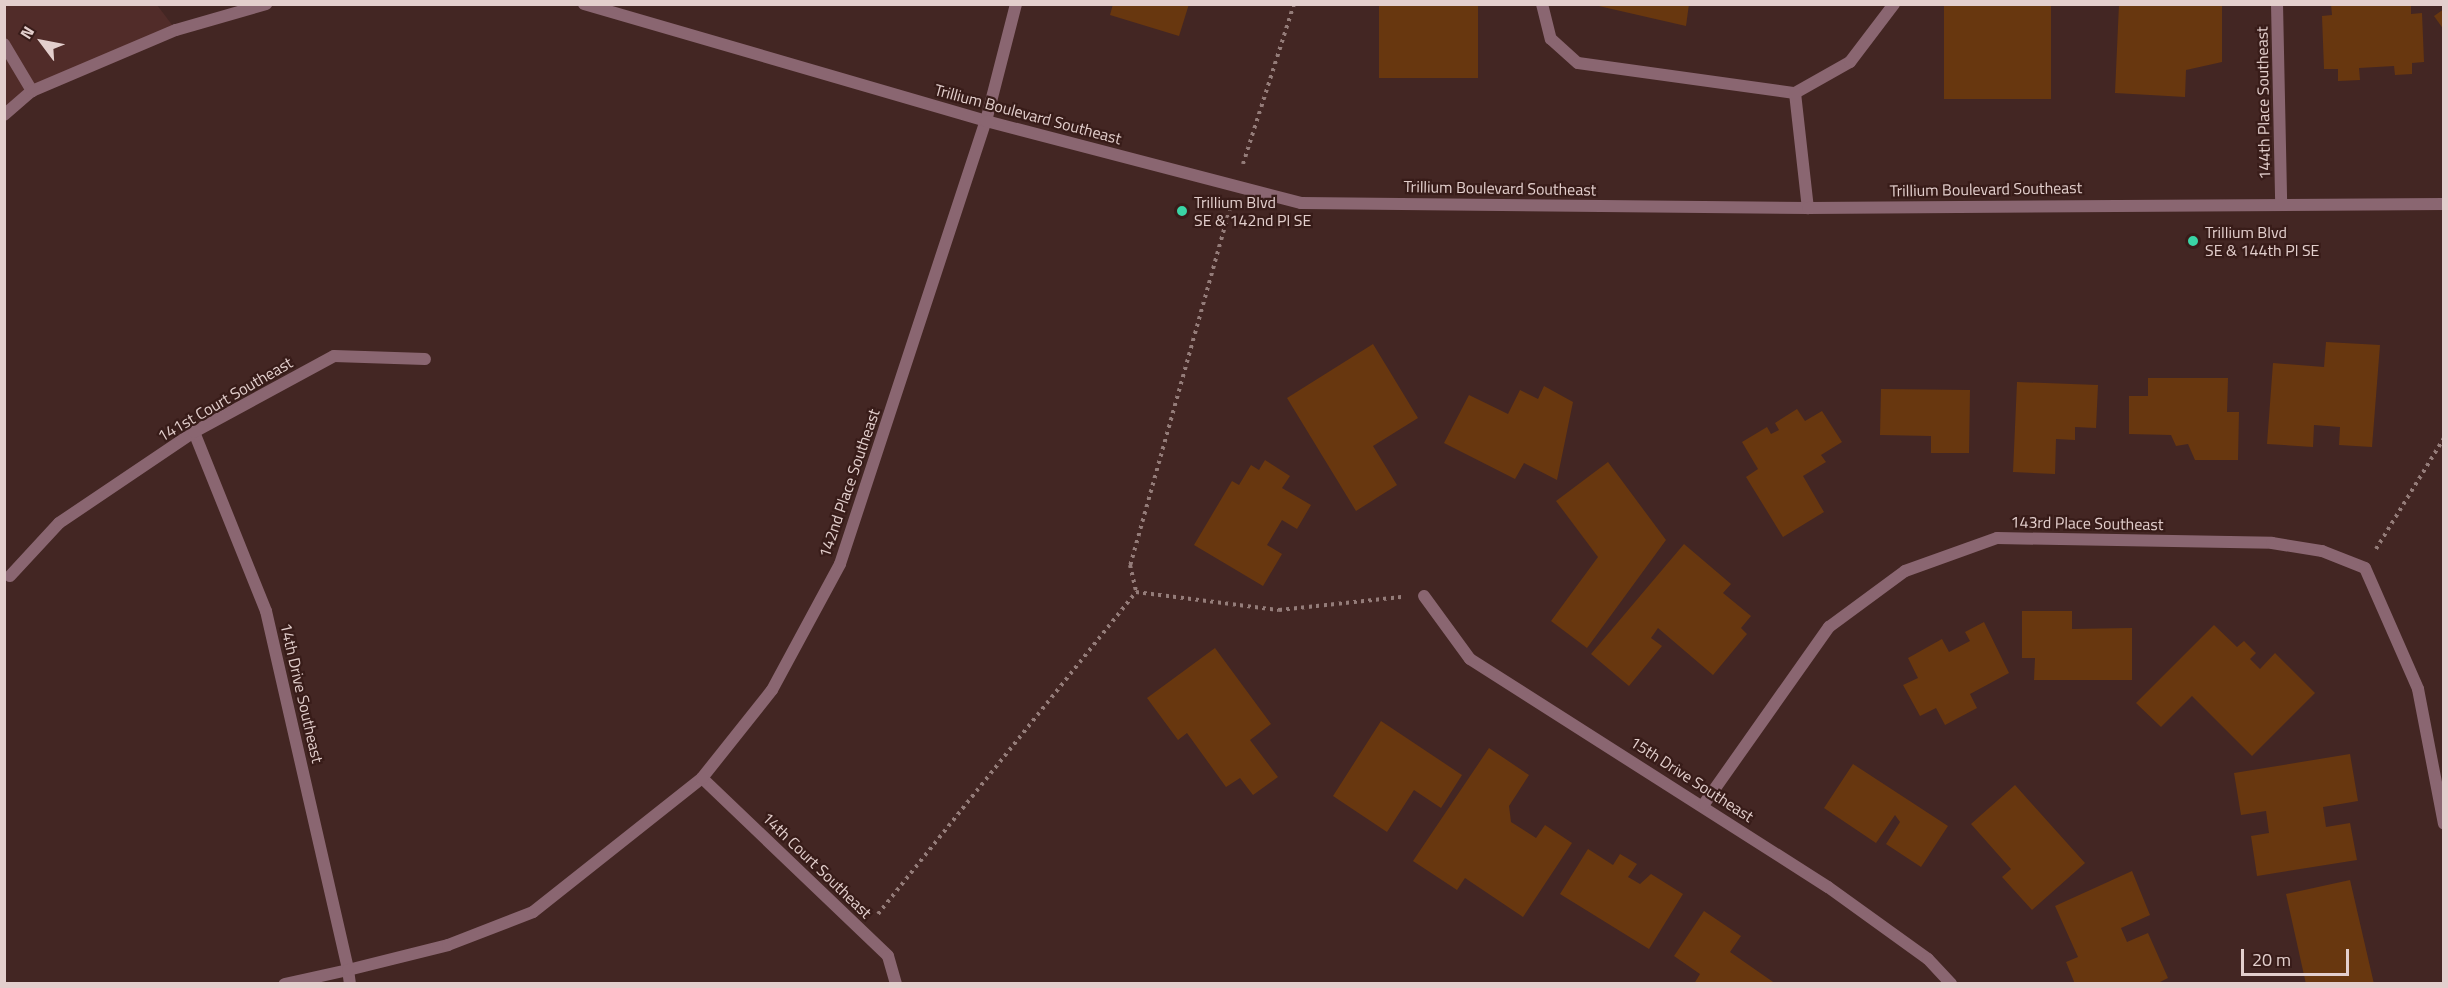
<!DOCTYPE html>
<html>
<head>
<meta charset="utf-8">
<style>
	body { margin:0 }
	#map { position:relative; width:2448px; height:988px; overflow:hidden; background:#432623; font-family:"Titillium Web",sans-serif }
	div>[style] { position:absolute }
	.built>* { inset:0; background:#512c29 }
	.building>* { inset:0; background:#68370f; transform-origin:0 0 }
	.path>* { height:4px; margin-top:-2px; transform-origin:0; background:repeating-linear-gradient(90deg,#947c79 0 3px,transparent 0 7.5px) }
	.service>* { height:12px; margin:-6px; padding:0 6px; transform-origin:6px; border-radius:6px; background:#8a6671 }
	.minor>* { height:12px; margin:-6px; padding:0 6px; transform-origin:6px; border-radius:6px; background:#8a6671 }
	.tertiary>* { height:12px; margin:-6px; padding:0 6px; transform-origin:6px; border-radius:6px; background:#8a6671 }
	.dots>* { width:16px; height:16px; translate:-50% -50%; box-sizing:border-box; border:3px solid #381c19; border-radius:50% }
	span { translate:-50% -50%; white-space:nowrap; text-align:center; line-height:1.15; -webkit-text-stroke:4.5px #381c19; paint-order:stroke }
	.street-label { font-size:16px; color:#e3cfcd }
	.poi-label { font-size:16px; color:#e3cfcd }
	.left { translate:0 -50%; text-align:left }
	.frame { position:absolute; inset:0; border:6px solid #e3cfcd; pointer-events:none }
	.north { position:absolute; left:12px; top:12px; width:60px; height:60px; -webkit-text-stroke:4px #381c19; paint-order:stroke; rotate:302deg; font-size:16px; font-weight:700; line-height:24px; text-align:center; color:#e3cfcd }
	.north::after { content:''; display:block; margin:auto; width:21px; height:27px; background:#e3cfcd; clip-path:polygon(50% 0,100% 100%,50% 72%,0 100%) }
	.scale { position:absolute; left:2241px; top:949px; width:108px; height:27px; box-sizing:border-box; border:3px solid #e3cfcd; border-top:0; padding-left:8px; font-size:18px; line-height:21px; white-space:nowrap; color:#e3cfcd; -webkit-text-stroke:4px #381c19; paint-order:stroke }
</style>
</head>
<body>
<div id="map">
	<div class="built">
		<i style="clip-path:polygon(5px 5px,157px 5px,176px 30px,32px 91px,5px 115px)"></i>
	</div>
	<div class="building">
		<i style="clip-path:polygon(1113px 4px,1189px 4px,1179px 36px,1110px 15px)"></i>
		<i style="left:1379px;top:4px;width:99px;height:74px"></i>
		<i style="clip-path:polygon(1590px 4px,1689px 4px,1686px 26px)"></i>
		<i style="left:1944px;top:4px;width:107px;height:95px"></i>
		<i style="clip-path:polygon(2119px 4px,2222px 4px,2222px 62px,2186px 70px,2185px 97px,2115px 93px)"></i>
		<i style="clip-path:polygon(2331px 4px,2411px 4px,2411px 14px,2422px 13px,2424px 62px,2412px 63px,2412px 74px,2395px 75px,2394px 66px,2359px 68px,2360px 80px,2338px 81px,2338px 69px,2324px 69px,2322px 16px,2332px 15px)"></i>
		<i style="clip-path:polygon(2444px 9px,2444px 30px,2434px 16px)"></i>
		<i style="clip-path:polygon(2326px 342px,2380px 345px,2372px 447px,2339px 445px,2340px 427px,2314px 425px,2313px 447px,2267px 444px,2273px 363px,2324px 367px)"></i>
		<i style="clip-path:polygon(1373px 344px,1418px 418px,1373px 446px,1397px 485px,1356px 511px,1287px 398px)"></i>
		<i style="clip-path:polygon(2148px 378px,2228px 378px,2227px 412px,2239px 412px,2238px 460px,2195px 460px,2188px 444px,2176px 446px,2171px 435px,2129px 434px,2129px 396px,2148px 396px)"></i>
		<i style="clip-path:polygon(2017px 382px,2098px 385px,2096px 428px,2075px 427px,2075px 440px,2056px 439px,2055px 474px,2013px 472px)"></i>
		<i style="clip-path:polygon(1544px 386px,1573px 402px,1557px 480px,1524px 463px,1515px 479px,1444px 443px,1469px 395px,1508px 414px,1520px 390px,1538px 399px)"></i>
		<i style="clip-path:polygon(1881px 389px,1970px 390px,1969px 453px,1931px 453px,1931px 436px,1880px 435px)"></i>
		<i style="clip-path:polygon(1797px 409px,1805px 421px,1822px 411px,1842px 442px,1821px 455px,1826px 462px,1803px 476px,1824px 512px,1783px 537px,1746px 477px,1758px 469px,1742px 442px,1767px 427px,1771px 434px,1779px 430px,1775px 423px)"></i>
		<i style="clip-path:polygon(1265px 460px,1290px 476px,1282px 488px,1311px 505px,1297px 529px,1282px 520px,1267px 545px,1282px 554px,1263px 586px,1194px 545px,1232px 481px,1239px 485px,1251px 465px,1259px 470px)"></i>
		<i style="clip-path:polygon(1608px 462px,1666px 540px,1587px 648px,1551px 621px,1598px 557px,1556px 501px)"></i>
		<i style="clip-path:polygon(1684px 544px,1731px 584px,1723px 593px,1751px 616px,1741px 628px,1747px 634px,1713px 675px,1658px 628px,1651px 638px,1662px 646px,1629px 686px,1591px 654px)"></i>
		<i style="clip-path:polygon(2022px 611px,2072px 611px,2072px 629px,2132px 628px,2132px 680px,2034px 680px,2035px 658px,2022px 658px)"></i>
		<i style="clip-path:polygon(1984px 622px,2009px 673px,1970px 694px,1977px 708px,1945px 725px,1936px 708px,1920px 716px,1903px 685px,1918px 678px,1908px 658px,1942px 639px,1949px 652px,1970px 641px,1965px 632px)"></i>
		<i style="clip-path:polygon(2214px 625px,2237px 647px,2244px 641px,2256px 653px,2250px 659px,2260px 669px,2275px 653px,2315px 693px,2252px 756px,2192px 696px,2161px 727px,2136px 703px)"></i>
		<i style="clip-path:polygon(1215px 648px,1271px 724px,1250px 740px,1278px 777px,1253px 795px,1240px 778px,1226px 787px,1187px 733px,1178px 740px,1147px 698px)"></i>
		<i style="clip-path:polygon(1381px 721px,1462px 775px,1441px 808px,1414px 790px,1387px 832px,1333px 796px)"></i>
		<i style="clip-path:polygon(1489px 748px,1529px 775px,1509px 806px,1511px 822px,1536px 838px,1545px 825px,1572px 843px,1523px 917px,1465px 878px,1457px 890px,1413px 861px)"></i>
		<i style="clip-path:polygon(2350px 754px,2358px 801px,2323px 807px,2326px 827px,2350px 823px,2357px 860px,2257px 876px,2251px 836px,2269px 833px,2266px 811px,2241px 815px,2234px 773px)"></i>
		<i style="clip-path:polygon(1853px 764px,1948px 826px,1921px 867px,1886px 844px,1900px 822px,1895px 815px,1876px 843px,1824px 808px)"></i>
		<i style="clip-path:polygon(2015px 785px,2085px 863px,2032px 910px,2002px 877px,2011px 869px,1971px 824px)"></i>
		<i style="clip-path:polygon(1588px 849px,1613px 865px,1620px 854px,1637px 864px,1628px 877px,1640px 884px,1651px 874px,1683px 894px,1649px 949px,1560px 894px)"></i>
		<i style="clip-path:polygon(2132px 871px,2150px 915px,2121px 928px,2127px 942px,2148px 933px,2168px 978px,2156px 984px,2075px 984px,2066px 962px,2078px 957px,2055px 906px)"></i>
		<i style="clip-path:polygon(2350px 880px,2374px 984px,2306px 984px,2286px 894px)"></i>
		<i style="clip-path:polygon(1704px 911px,1741px 936px,1730px 952px,1776px 984px,1694px 984px,1700px 974px,1674px 956px)"></i>
	</div>
	<div class="path">
		<i style="left:1243px;top:164px;width:168px;rotate:-72.3deg"></i>
		<i style="left:1230px;top:208px;width:371px;rotate:105.6deg"></i>
		<i style="left:1130px;top:565px;width:28px;rotate:77deg"></i>
		<i style="left:1136px;top:592px;width:144px;rotate:7.2deg"></i>
		<i style="left:1279px;top:610px;width:123px;rotate:-6.1deg"></i>
		<i style="left:2376px;top:549px;width:130px;rotate:-58.5deg"></i>
		<i style="left:878px;top:914px;width:413px;rotate:-51.3deg"></i>
	</div>
	<div class="service">
		<i style="left:1542px;top:4px;width:36px;rotate:76deg"></i>
		<i style="left:1551px;top:39px;width:36px;rotate:42deg"></i>
		<i style="left:1578px;top:63px;width:219px;rotate:7.9deg"></i>
		<i style="left:1795px;top:93px;width:63px;rotate:-29.4deg"></i>
		<i style="left:1850px;top:62px;width:73px;rotate:-52.8deg"></i>
		<i style="left:4px;top:44px;width:55px;rotate:59.2deg"></i>
		<i style="left:1795px;top:93px;width:116px;rotate:83.6deg"></i>
	</div>
	<div class="minor">
		<i style="left:2277px;top:4px;width:197px;rotate:88.8deg"></i>
		<i style="left:194px;top:432px;width:193px;rotate:68.1deg"></i>
		<i style="left:266px;top:611px;width:368px;rotate:77.1deg"></i>
		<i style="left:348px;top:970px;width:65px;rotate:167.5deg"></i>
		<i style="left:10px;top:576px;width:72px;rotate:-47.2deg"></i>
		<i style="left:59px;top:523px;width:163px;rotate:-34deg"></i>
		<i style="left:194px;top:432px;width:159px;rotate:-28.5deg"></i>
		<i style="left:334px;top:356px;width:91px;rotate:1.9deg"></i>
		<i style="left:1424px;top:596px;width:78px;rotate:53.9deg"></i>
		<i style="left:1470px;top:659px;width:424px;rotate:32.5deg"></i>
		<i style="left:1828px;top:887px;width:123px;rotate:35.8deg"></i>
		<i style="left:1928px;top:959px;width:34px;rotate:47deg"></i>
		<i style="left:702px;top:778px;width:257px;rotate:43.7deg"></i>
		<i style="left:888px;top:956px;width:29px;rotate:74deg"></i>
		<i style="left:1704px;top:804px;width:217px;rotate:-54.8deg"></i>
		<i style="left:1829px;top:627px;width:94px;rotate:-36.4deg"></i>
		<i style="left:1905px;top:571px;width:98px;rotate:-19.7deg"></i>
		<i style="left:1997px;top:538px;width:275px;rotate:1deg"></i>
		<i style="left:2272px;top:543px;width:51px;rotate:9.1deg"></i>
		<i style="left:2322px;top:551px;width:46px;rotate:21.6deg"></i>
		<i style="left:2365px;top:568px;width:132px;rotate:66.3deg"></i>
		<i style="left:2418px;top:689px;width:137px;rotate:79.1deg"></i>
		<i style="left:350px;top:984px;width:14px;rotate:-98deg"></i>
		<i style="left:348px;top:970px;width:103px;rotate:-14deg"></i>
		<i style="left:448px;top:945px;width:91px;rotate:-21.2deg"></i>
		<i style="left:533px;top:912px;width:216px;rotate:-38.4deg"></i>
		<i style="left:702px;top:778px;width:112px;rotate:-51.5deg"></i>
		<i style="left:772px;top:690px;width:143px;rotate:-61.6deg"></i>
		<i style="left:840px;top:564px;width:466px;rotate:-71.8deg"></i>
		<i style="left:986px;top:121px;width:121px;rotate:-75.6deg"></i>
	</div>
	<div class="tertiary">
		<i style="left:584px;top:4px;width:419px;rotate:16.2deg"></i>
		<i style="left:986px;top:121px;width:325px;rotate:14.6deg"></i>
		<i style="left:1301px;top:203px;width:507px;rotate:0.57deg"></i>
		<i style="left:1808px;top:208px;width:636px;rotate:-0.36deg"></i>
		<i style="left:4px;top:115px;width:37px;rotate:-41deg"></i>
		<i style="left:32px;top:91px;width:156px;rotate:-23deg"></i>
		<i style="left:176px;top:30px;width:94px;rotate:-16.1deg"></i>
	</div>
	<div class="dots">
		<i style="left:1182px;top:211px;background:#3ad4a5"></i>
		<i style="left:2193px;top:241px;background:#3ad4a5"></i>
	</div>
	<div class="street-label">
		<span style="left:2263px;top:103px;rotate:-91deg">144th Place Southeast</span>
		<span style="left:1028px;top:114px;rotate:15deg">Trillium Boulevard Southeast</span>
		<span style="left:1500px;top:188px;rotate:1deg">Trillium Boulevard Southeast</span>
		<span style="left:1986px;top:189px;rotate:-1deg">Trillium Boulevard Southeast</span>
		<span style="left:225px;top:399px;rotate:-30deg">141st Court Southeast</span>
		<span style="left:849px;top:483px;rotate:-71deg">142nd Place Southeast</span>
		<span style="left:2087px;top:523px;rotate:1deg">143rd Place Southeast</span>
		<span style="left:302px;top:693px;rotate:77deg">14th Drive Southeast</span>
		<span style="left:1692px;top:779px;rotate:33deg">15th Drive Southeast</span>
		<span style="left:817px;top:865px;rotate:44deg">14th Court Southeast</span>
	</div>
	<div class="poi-label">
		<span class="left" style="left:1194px;top:211px">Trillium Blvd<br>SE &amp; 142nd Pl SE</span>
		<span class="left" style="left:2205px;top:241px">Trillium Blvd<br>SE &amp; 144th Pl SE</span>
	</div>
	<div class="frame"></div>
	<div class="north">N</div>
	<div class="scale">20 m</div>
</div>
</body>
</html>
